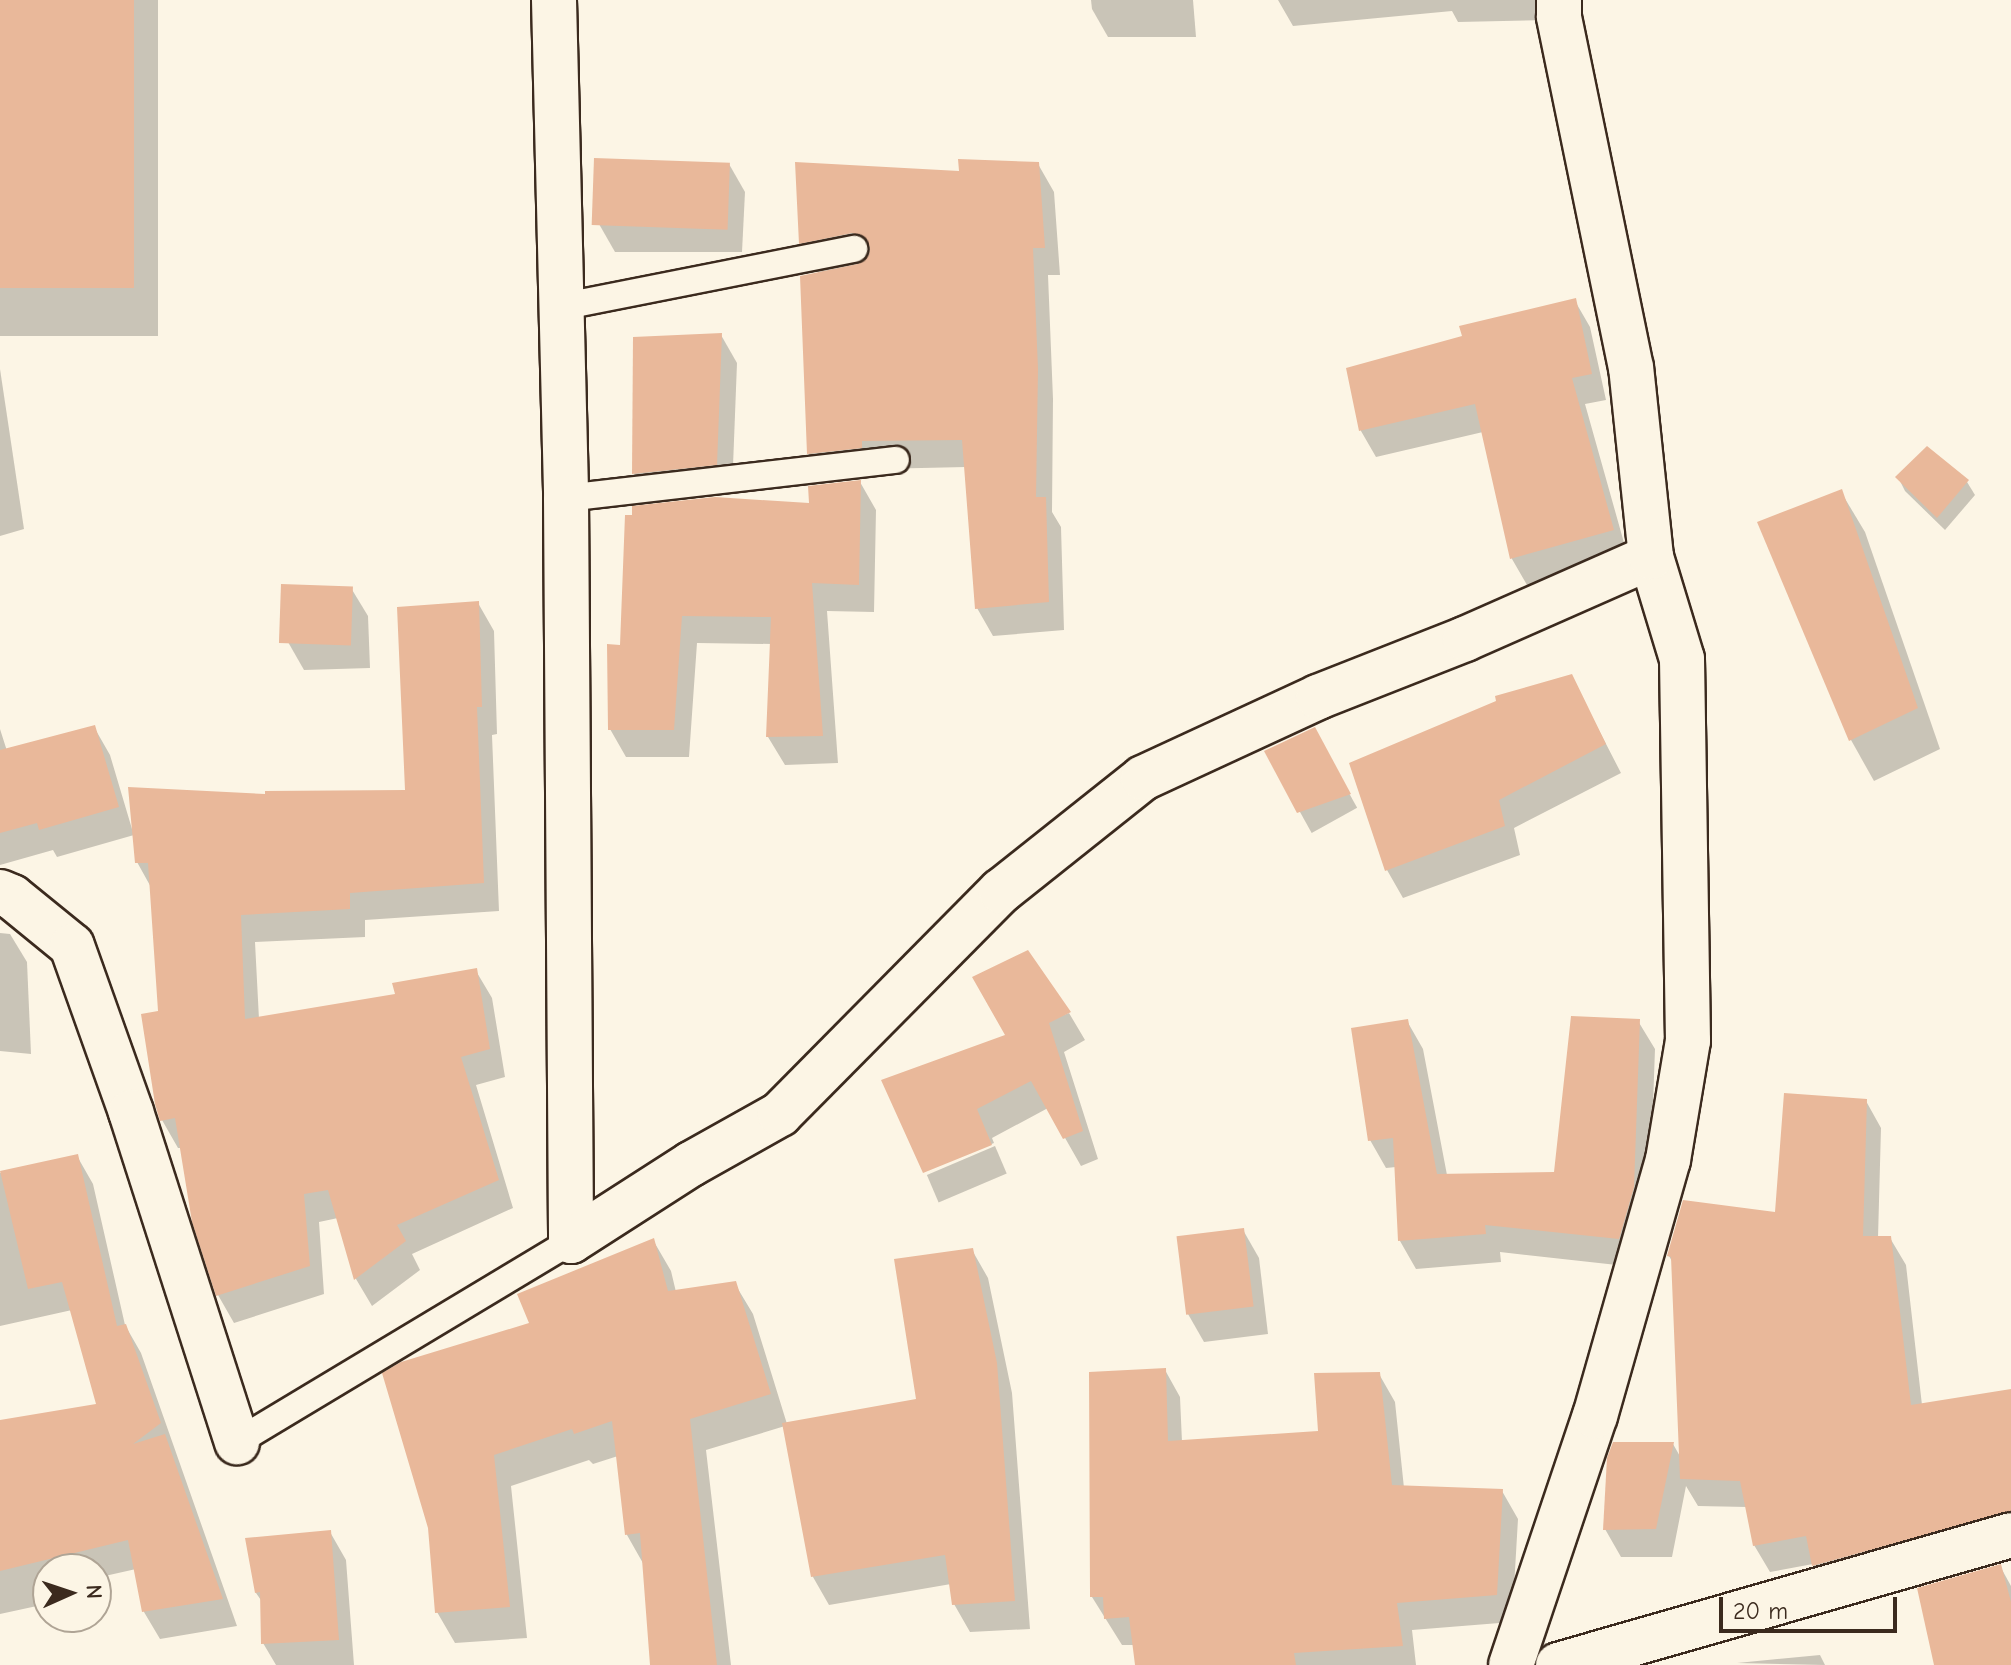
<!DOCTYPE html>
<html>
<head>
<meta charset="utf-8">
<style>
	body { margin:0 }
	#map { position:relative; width:2011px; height:1665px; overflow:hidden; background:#fcf5e5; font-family:"Comic Neue",sans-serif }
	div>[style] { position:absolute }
	.shadow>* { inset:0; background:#0003; transform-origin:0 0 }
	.building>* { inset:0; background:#e9b89a; transform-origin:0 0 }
	.roads { filter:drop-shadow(2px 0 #3b2a1e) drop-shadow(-2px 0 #3b2a1e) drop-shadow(0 2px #3b2a1e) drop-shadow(0 -2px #3b2a1e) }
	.lane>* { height:26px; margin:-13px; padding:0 13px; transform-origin:13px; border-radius:13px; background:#fcf5e5 }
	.street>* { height:44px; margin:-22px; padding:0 22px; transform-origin:22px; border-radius:22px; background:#fcf5e5 }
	span { translate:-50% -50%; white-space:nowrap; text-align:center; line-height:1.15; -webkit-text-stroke:6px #fcf5e5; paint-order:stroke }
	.north { position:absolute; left:32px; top:1553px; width:80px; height:80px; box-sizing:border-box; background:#fcf5e5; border:2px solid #afa495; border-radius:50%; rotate:87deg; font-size:22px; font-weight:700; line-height:32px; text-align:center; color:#3b2a1e }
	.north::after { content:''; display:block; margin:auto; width:28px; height:36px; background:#3b2a1e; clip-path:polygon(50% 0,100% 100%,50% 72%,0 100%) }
	.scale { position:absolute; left:1719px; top:1597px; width:178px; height:36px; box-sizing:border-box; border:4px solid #3b2a1e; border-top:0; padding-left:10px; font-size:24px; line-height:28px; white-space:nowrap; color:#3b2a1e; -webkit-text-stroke:6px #fcf5e5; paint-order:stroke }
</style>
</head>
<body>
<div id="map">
	<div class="shadow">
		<i style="left:0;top:0;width:158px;height:336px"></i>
		<i style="clip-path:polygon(1091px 0,1193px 0,1196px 37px,1108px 37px,1092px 9px)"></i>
		<i style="clip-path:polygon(1278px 0,1549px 0,1551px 20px,1458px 22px,1452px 11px,1293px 26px)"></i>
		<i style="clip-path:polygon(729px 164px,745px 192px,742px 252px,615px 252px,599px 224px)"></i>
		<i style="clip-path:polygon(1038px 164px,1054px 192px,1060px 275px,1048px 275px,1053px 399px,1052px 512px,1061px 527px,1064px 630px,993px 636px,977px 608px,966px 467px,877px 469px,877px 476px,825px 481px,809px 454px,819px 274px,801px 243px,961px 173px)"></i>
		<i style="clip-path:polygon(1575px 301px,1590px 327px,1606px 400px,1585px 404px,1628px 557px,1527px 585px,1512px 559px,1483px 432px,1376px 457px,1361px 431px,1349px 369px,1464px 338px)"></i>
		<i style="clip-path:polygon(721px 335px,737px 363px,732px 492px,650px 502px,634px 474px)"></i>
		<i style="clip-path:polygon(0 369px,24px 529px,0 536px)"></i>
		<i style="clip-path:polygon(1898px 477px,1967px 482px,1975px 495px,1945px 530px,1905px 491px)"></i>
		<i style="clip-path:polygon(860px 482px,876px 510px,874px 612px,827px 611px,838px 763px,785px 765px,768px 737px,772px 644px,697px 643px,689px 757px,626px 757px,610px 729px,622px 647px,811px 505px)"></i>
		<i style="clip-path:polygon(1841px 492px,1865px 532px,1940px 749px,1874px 781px,1851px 740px,1760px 523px)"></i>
		<i style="clip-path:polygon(351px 588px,368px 616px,370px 668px,304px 670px,288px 642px)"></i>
		<i style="clip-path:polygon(478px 603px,494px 631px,497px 734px,492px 735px,499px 911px,365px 920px,365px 937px,255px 942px,259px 1019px,397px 996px,476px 971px,492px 998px,505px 1077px,476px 1085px,513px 1208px,412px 1254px,420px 1270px,372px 1306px,356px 1279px,338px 1218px,319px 1222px,324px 1294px,234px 1323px,218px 1295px,182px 1148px,178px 1148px,162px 1120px,163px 1042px,152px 889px,137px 862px,134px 835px,57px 857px,53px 850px,0 865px,0 729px,7px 751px,94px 727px,110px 755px,132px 829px,268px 797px,407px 792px)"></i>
		<i style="clip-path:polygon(1571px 676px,1621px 773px,1514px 828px,1520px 855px,1403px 898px,1387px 870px,1352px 764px)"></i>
		<i style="left:1314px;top:730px;width:89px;height:52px;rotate:61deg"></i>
		<i style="clip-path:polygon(0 933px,10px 934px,27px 962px,31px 1054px,0 1051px)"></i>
		<i style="clip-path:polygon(1069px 1013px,1085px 1040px,1064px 1052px,1098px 1159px,1081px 1166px,1048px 1108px,992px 1138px,994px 1143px,924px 1171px,883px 1081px)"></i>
		<i style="clip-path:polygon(1407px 1021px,1423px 1049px,1447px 1175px,1556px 1174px,1638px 1021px,1655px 1049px,1649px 1216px,1635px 1267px,1500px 1252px,1501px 1262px,1416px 1269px,1400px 1241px,1396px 1167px,1386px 1168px,1370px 1140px)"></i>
		<i style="clip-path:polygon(1866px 1101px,1881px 1128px,1878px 1238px,1890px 1238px,1906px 1265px,1922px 1405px,2011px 1391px,2011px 1540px,1829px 1592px,1813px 1564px,1770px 1572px,1754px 1545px,1747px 1507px,1698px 1506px,1686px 1486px,1672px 1557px,1621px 1557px,1605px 1529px,1673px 1444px,1681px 1458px,1673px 1263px,1669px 1256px,1777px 1214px)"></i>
		<i style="left:995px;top:1146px;width:30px;height:74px;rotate:67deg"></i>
		<i style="clip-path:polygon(77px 1156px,93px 1184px,125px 1325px,141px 1353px,237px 1626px,160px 1639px,144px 1612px,136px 1569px,96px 1578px,96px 1569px,48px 1569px,48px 1590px,35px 1593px,37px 1606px,0 1614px,0 1422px,99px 1406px,72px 1310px,0 1326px,0 1173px)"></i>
		<i style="clip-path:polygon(1243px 1230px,1259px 1258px,1268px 1334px,1204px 1342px,1188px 1314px)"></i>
		<i style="clip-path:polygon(653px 1240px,671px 1271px,676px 1292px,735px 1284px,753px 1314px,787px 1424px,918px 1400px,972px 1250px,988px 1278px,1012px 1393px,1030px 1629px,970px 1632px,954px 1604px,951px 1584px,829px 1605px,813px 1577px,785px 1426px,706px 1450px,731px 1665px,652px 1665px,644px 1565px,627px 1535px,618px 1456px,593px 1464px,589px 1460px,511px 1486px,527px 1638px,455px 1643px,437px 1612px,531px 1324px)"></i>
		<i style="clip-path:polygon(1165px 1370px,1180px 1397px,1182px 1442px,1320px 1433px,1379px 1374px,1395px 1402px,1404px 1488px,1502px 1491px,1518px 1519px,1512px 1622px,1412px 1630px,1416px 1665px,1137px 1665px,1135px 1645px,1122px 1645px,1092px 1597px)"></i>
		<i style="clip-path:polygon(330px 1532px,346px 1560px,354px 1665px,276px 1665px,263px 1643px,263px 1603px,256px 1593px,248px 1539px)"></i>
		<i style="clip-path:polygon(2000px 1566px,2011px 1586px,2011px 1665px,1936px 1665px)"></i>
		<i style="clip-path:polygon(1820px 1655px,1825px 1665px,1737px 1663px)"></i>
	</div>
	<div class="building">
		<i style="left:0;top:0;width:134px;height:288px"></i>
		<i style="left:594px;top:158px;width:136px;height:67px;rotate:2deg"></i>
		<i style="clip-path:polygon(958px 159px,1039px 162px,1045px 248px,1033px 248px,1038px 369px,1036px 497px,1046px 497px,1049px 602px,975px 609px,962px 440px,862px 441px,862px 448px,807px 454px,800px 276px,858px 264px,869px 255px,870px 247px,865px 238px,852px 233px,799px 244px,795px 162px,959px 171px)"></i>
		<i style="clip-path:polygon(1576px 298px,1592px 374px,1572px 378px,1614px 530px,1510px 559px,1475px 404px,1359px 431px,1346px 368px,1462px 336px,1459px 326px)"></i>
		<i style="clip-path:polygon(722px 333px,717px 465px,632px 474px,633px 337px)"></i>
		<i style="clip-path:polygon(1927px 446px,1969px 480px,1937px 518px,1895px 477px)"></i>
		<i style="clip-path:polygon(861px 480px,859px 585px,812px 583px,823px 736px,766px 737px,771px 617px,682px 616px,674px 730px,608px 730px,607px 644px,620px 645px,625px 515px,632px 515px,632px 506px,715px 497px,809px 503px,808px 486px)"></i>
		<i style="clip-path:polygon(1842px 489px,1918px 708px,1849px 741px,1757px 522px)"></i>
		<i style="left:281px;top:584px;width:72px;height:59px;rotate:2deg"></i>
		<i style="clip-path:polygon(479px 601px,482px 707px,477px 707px,484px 883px,350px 893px,350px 909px,241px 915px,245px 1019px,395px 994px,392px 983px,477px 968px,490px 1049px,461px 1057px,499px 1180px,397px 1225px,406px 1241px,354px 1280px,328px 1190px,304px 1194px,310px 1266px,216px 1296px,192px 1222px,175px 1118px,160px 1121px,155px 1104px,141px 1014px,158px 1011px,148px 863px,135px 863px,128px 787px,265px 794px,265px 791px,405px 790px,397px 607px)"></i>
		<i style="clip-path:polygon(1572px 674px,1606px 744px,1499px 800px,1505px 826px,1385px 871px,1349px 763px,1496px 701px,1495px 696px)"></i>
		<i style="clip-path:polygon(95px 725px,119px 807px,39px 830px,37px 823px,0 833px,0 750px)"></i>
		<i style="clip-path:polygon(1315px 727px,1351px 794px,1297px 813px,1264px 751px)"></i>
		<i style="clip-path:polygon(1028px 950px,1071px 1012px,1049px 1023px,1083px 1131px,1063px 1139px,1031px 1081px,977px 1109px,992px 1145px,923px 1173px,881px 1080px,1005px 1035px,972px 977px)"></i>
		<i style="clip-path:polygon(1571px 1016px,1640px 1019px,1634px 1187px,1619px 1239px,1485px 1225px,1486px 1234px,1398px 1241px,1393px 1138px,1368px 1141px,1351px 1028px,1408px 1019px,1437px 1174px,1554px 1172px)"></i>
		<i style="clip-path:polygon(1784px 1093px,1867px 1099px,1863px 1236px,1891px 1236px,1911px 1405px,2011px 1389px,2011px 1511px,1812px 1566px,1806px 1536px,1753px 1546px,1740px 1481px,1680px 1479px,1671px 1257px,1667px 1256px,1683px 1200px,1775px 1212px)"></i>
		<i style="clip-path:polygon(78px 1154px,117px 1326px,126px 1324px,161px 1423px,133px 1444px,165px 1434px,223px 1599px,142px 1612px,128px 1540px,0 1571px,0 1420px,96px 1404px,62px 1282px,28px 1289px,0 1171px)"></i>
		<i style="left:1244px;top:1228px;width:79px;height:68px;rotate:83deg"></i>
		<i style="clip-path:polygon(654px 1238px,668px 1291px,736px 1281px,771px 1394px,690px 1419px,717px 1665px,650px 1665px,640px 1533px,625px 1535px,612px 1421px,574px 1434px,572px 1429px,494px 1455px,510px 1607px,435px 1613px,428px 1528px,382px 1373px,401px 1362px,529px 1323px,517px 1294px)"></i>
		<i style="clip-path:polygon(973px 1248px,997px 1363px,1015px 1601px,952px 1605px,945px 1555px,811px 1577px,782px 1423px,916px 1399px,894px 1259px)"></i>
		<i style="clip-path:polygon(1166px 1368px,1168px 1441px,1318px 1431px,1314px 1373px,1380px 1372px,1392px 1485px,1503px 1489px,1497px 1595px,1397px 1603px,1403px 1646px,1294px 1653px,1296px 1665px,1135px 1665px,1129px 1617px,1104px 1619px,1103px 1597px,1090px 1597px,1089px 1372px)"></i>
		<i style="clip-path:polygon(1613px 1442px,1674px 1442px,1656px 1529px,1603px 1530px,1607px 1458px)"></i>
		<i style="clip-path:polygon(331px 1530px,339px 1640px,261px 1644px,260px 1592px,255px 1593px,245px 1538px)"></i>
		<i style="clip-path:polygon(2001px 1564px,2011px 1602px,2011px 1665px,1934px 1665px,1917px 1588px)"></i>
	</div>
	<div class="roads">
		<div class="lane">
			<i style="left:560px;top:307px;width:300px;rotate:-11.2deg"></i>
			<i style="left:566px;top:498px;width:332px;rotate:-6.6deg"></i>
			<i style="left:237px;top:1442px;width:390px;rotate:-31deg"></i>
		</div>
		<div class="street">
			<i style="left:554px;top:0;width:498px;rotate:88.6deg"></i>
			<i style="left:566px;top:498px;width:743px;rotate:89.61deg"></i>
			<i style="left:571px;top:1241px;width:143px;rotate:-32.7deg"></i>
			<i style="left:691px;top:1164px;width:102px;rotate:-29.3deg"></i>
			<i style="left:780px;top:1114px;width:314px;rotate:-45.3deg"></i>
			<i style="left:1001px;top:891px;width:181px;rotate:-38.5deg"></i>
			<i style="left:1143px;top:778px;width:193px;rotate:-24.8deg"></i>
			<i style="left:1318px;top:697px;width:158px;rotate:-21.5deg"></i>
			<i style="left:1465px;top:639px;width:203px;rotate:-23.8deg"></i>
			<i style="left:0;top:892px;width:13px;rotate:23deg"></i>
			<i style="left:12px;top:897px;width:77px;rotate:39.2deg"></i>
			<i style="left:72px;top:946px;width:176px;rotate:70.4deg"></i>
			<i style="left:131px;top:1112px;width:347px;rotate:72.2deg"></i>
			<i style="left:1511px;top:1665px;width:263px;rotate:-71.4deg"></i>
			<i style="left:1595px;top:1416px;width:266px;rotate:-74.1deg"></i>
			<i style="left:1668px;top:1160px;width:121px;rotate:-80.5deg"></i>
			<i style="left:1688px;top:1041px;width:382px;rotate:-90.9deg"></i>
			<i style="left:1682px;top:659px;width:107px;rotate:-106.9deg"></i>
			<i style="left:1651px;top:557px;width:190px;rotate:-96deg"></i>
			<i style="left:1631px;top:368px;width:359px;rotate:-101.6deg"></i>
			<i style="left:1559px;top:16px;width:16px;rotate:-90deg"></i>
			<i style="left:1558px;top:1665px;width:471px;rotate:-16deg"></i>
		</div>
	</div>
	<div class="north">N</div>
	<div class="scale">20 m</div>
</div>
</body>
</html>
